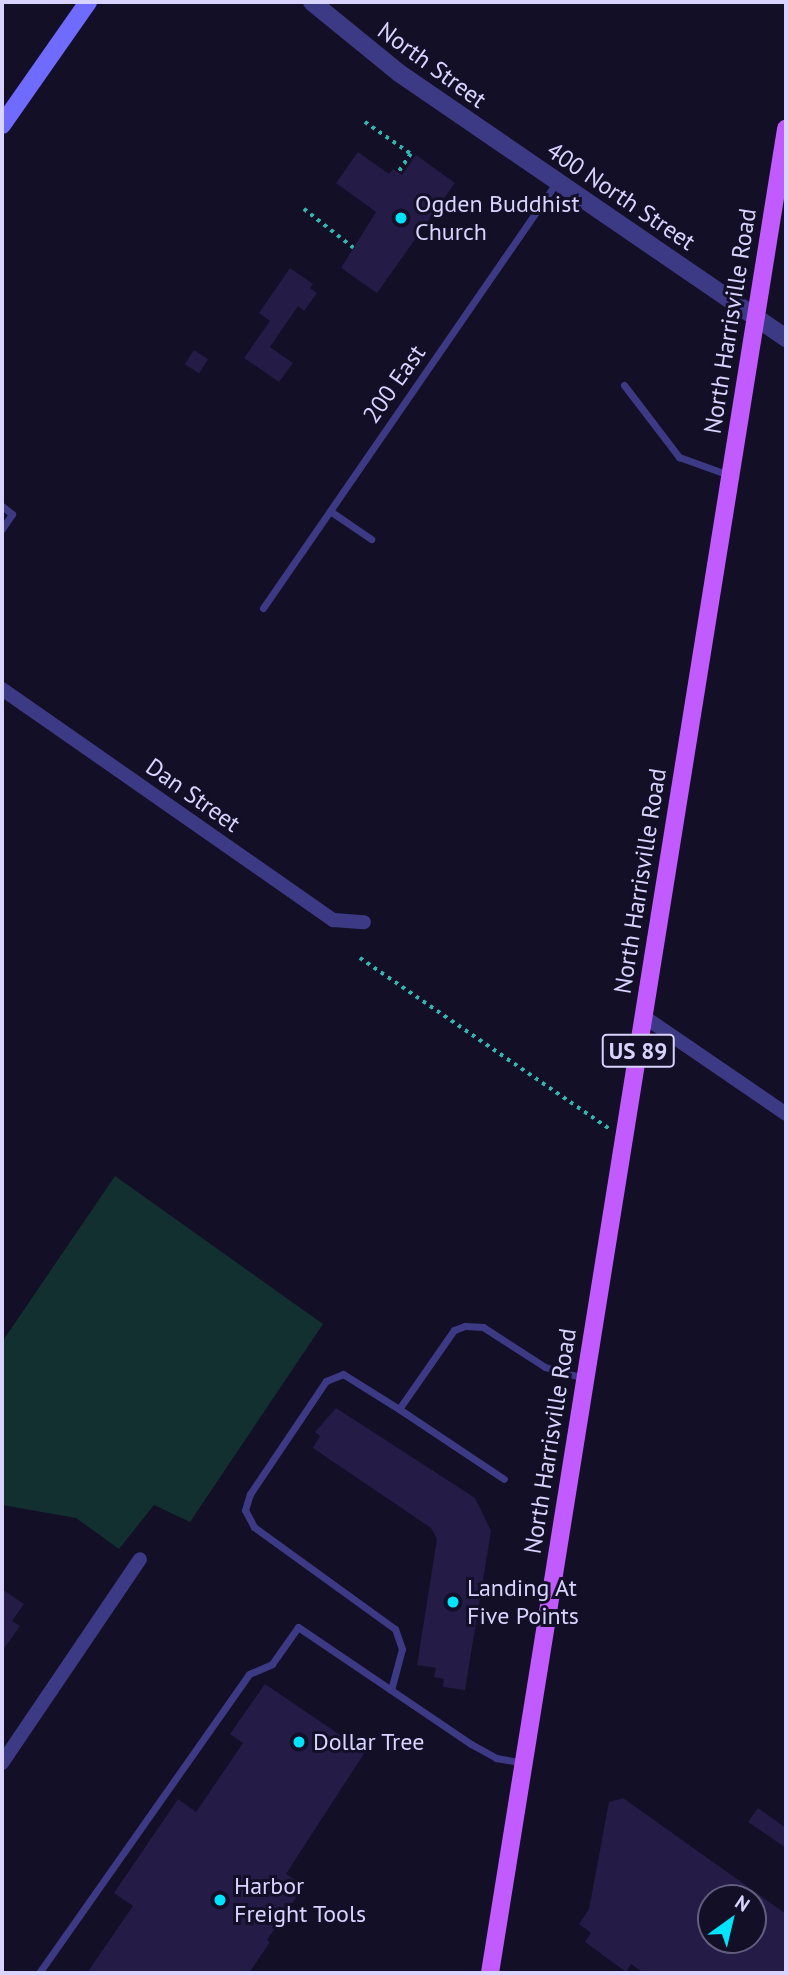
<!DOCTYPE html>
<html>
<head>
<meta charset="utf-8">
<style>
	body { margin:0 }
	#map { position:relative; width:788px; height:1975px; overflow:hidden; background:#130f26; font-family:"PT Sans",sans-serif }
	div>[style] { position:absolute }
	.green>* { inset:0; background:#12302f }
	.building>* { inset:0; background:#241b47; transform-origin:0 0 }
	.path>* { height:3.5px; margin-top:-1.75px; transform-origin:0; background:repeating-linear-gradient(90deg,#2fb8b0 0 3.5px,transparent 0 8.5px) }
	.service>* { height:7px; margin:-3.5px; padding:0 3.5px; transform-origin:3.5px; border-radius:3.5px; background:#3d3a85 }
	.minor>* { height:14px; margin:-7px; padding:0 7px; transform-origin:7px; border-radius:7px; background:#3d3a85 }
	.tertiary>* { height:18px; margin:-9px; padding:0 9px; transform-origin:9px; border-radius:9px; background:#3d3a85 }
	.secondary>* { height:18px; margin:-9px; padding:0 9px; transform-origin:9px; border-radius:9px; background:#6f6bff }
	.primary>* { height:18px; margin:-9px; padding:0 9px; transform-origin:9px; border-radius:9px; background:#c25bff }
	.dots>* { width:19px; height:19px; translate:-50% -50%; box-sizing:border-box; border:4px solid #130f26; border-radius:50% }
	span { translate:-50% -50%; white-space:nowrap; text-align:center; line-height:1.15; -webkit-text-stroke:6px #130f26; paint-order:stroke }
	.shield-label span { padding:2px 5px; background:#130f26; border:2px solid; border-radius:5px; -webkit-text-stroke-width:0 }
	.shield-label { font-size:23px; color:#d9d4ff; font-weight:700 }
	.street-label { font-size:24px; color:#d9d4ff }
	.poi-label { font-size:24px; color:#d9d4ff }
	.left { translate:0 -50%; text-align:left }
	.frame { position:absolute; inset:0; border:4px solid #d9d4ff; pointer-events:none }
	.north { position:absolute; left:697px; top:1884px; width:70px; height:70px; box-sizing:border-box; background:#130f26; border:2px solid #625e7d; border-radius:50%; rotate:34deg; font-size:19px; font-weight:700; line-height:28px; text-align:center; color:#d9d4ff }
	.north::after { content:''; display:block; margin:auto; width:24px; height:32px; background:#00e5ff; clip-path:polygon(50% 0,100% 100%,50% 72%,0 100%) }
</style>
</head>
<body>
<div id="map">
	<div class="green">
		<i style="clip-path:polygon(115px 1176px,323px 1324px,190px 1522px,154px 1505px,119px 1549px,76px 1518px,2px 1505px,2px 1342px)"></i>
	</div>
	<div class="building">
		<i style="clip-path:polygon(358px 152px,389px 174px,393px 169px,402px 175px,416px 155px,455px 183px,377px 293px,341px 268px,376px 212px,336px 183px)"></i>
		<i style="clip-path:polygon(290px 268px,313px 284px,310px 288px,317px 293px,304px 311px,298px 306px,270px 347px,293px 363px,279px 382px,244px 358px,270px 321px,259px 313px)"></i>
		<i style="left:194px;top:350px;width:17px;height:17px;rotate:33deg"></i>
		<i style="clip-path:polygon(336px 1408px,475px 1498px,491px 1531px,465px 1690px,443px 1687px,444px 1679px,434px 1677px,436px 1668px,417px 1665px,437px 1539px,431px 1528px,313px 1448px,320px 1436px,315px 1432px)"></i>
		<i style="clip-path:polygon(2px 1589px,24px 1604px,12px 1621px,20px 1626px,2px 1651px)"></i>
		<i style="clip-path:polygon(265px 1684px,365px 1752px,286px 1874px,304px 1886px,267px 1940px,270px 1942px,249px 1973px,87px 1973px,133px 1906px,114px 1893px,178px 1799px,196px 1812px,243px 1743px,230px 1734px)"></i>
		<i style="clip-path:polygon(evenodd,623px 1798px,786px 1914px,786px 1973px,644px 1973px,631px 1964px,626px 1972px,585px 1942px,591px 1933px,579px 1924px,589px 1909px,609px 1802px,623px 1798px,711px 1898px,753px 1898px,753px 1940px,711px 1940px,711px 1898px)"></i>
		<i style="clip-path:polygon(758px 1808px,786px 1828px,786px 1848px,748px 1822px)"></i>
	</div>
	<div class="path">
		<i style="left:365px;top:122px;width:56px;rotate:34.8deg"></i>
		<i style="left:411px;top:154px;width:22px;rotate:124deg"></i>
		<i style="left:304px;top:209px;width:63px;rotate:38deg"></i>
		<i style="left:360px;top:958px;width:303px;rotate:34.4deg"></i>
	</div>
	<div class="service">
		<i style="left:624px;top:385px;width:91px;rotate:52.6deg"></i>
		<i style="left:679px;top:457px;width:53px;rotate:19.8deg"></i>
		<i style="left:2px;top:506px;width:13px;rotate:39deg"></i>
		<i style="left:12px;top:514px;width:18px;rotate:124deg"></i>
		<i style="left:330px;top:511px;width:50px;rotate:34.3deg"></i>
		<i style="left:263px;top:608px;width:516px;rotate:-55.42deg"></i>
		<i style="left:399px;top:1409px;width:126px;rotate:33.7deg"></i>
		<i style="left:391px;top:1690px;width:42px;rotate:-75deg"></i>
		<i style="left:402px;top:1649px;width:21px;rotate:-109deg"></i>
		<i style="left:395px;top:1629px;width:174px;rotate:-144.1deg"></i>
		<i style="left:254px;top:1527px;width:19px;rotate:-118deg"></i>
		<i style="left:245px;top:1510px;width:17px;rotate:-73deg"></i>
		<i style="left:250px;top:1494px;width:136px;rotate:-56.1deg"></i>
		<i style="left:326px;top:1381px;width:18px;rotate:-22deg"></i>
		<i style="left:343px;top:1374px;width:66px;rotate:32deg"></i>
		<i style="left:399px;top:1409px;width:96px;rotate:-55.2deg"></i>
		<i style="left:454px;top:1330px;width:12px;rotate:-20deg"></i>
		<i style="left:465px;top:1326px;width:18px;rotate:3deg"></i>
		<i style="left:483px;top:1327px;width:74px;rotate:32.8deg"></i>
		<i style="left:545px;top:1367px;width:41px;rotate:15.8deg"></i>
		<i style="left:39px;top:1973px;width:365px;rotate:-54.9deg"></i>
		<i style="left:249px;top:1674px;width:25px;rotate:-23deg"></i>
		<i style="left:272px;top:1664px;width:45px;rotate:-54.9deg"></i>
		<i style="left:298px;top:1627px;width:209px;rotate:34.1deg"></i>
		<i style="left:471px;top:1744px;width:29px;rotate:29deg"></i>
		<i style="left:496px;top:1758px;width:28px;rotate:10deg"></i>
	</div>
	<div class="minor">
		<i style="left:2px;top:689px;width:404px;rotate:34.9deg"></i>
		<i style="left:333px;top:920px;width:31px;rotate:4deg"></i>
		<i style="left:643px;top:1016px;width:173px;rotate:34.4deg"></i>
		<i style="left:2px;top:1763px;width:246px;rotate:-55.9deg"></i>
	</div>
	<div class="tertiary">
		<i style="left:312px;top:2px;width:112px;rotate:39.2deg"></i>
		<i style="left:399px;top:73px;width:469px;rotate:34.4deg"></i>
	</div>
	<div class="secondary">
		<i style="left:2px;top:125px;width:150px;rotate:-55deg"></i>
	</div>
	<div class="primary">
		<i style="left:490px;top:1973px;width:1868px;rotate:-80.88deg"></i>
	</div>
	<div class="dots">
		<i style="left:401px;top:218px;background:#00e5ff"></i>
		<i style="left:453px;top:1602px;background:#00e5ff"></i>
		<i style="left:299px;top:1742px;background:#00e5ff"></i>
		<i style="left:220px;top:1900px;background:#00e5ff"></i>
	</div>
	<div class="shield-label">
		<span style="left:638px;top:1051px">US 89</span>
	</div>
	<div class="street-label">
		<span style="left:432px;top:65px;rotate:36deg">North Street</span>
		<span style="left:621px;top:196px;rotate:34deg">400 North Street</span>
		<span style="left:730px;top:321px;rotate:-81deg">North Harrisville Road</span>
		<span style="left:394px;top:384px;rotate:-55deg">200 East</span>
		<span style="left:193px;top:795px;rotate:35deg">Dan Street</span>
		<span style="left:640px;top:881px;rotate:-81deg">North Harrisville Road</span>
		<span style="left:550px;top:1441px;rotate:-81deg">North Harrisville Road</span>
	</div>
	<div class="poi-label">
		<span class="left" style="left:415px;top:218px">Ogden Buddhist<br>Church</span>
		<span class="left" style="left:467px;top:1602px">Landing At<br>Five Points</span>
		<span class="left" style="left:313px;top:1742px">Dollar Tree</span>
		<span class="left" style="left:234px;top:1900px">Harbor<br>Freight Tools</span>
	</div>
	<div class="frame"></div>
	<div class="north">N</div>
</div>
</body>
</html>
